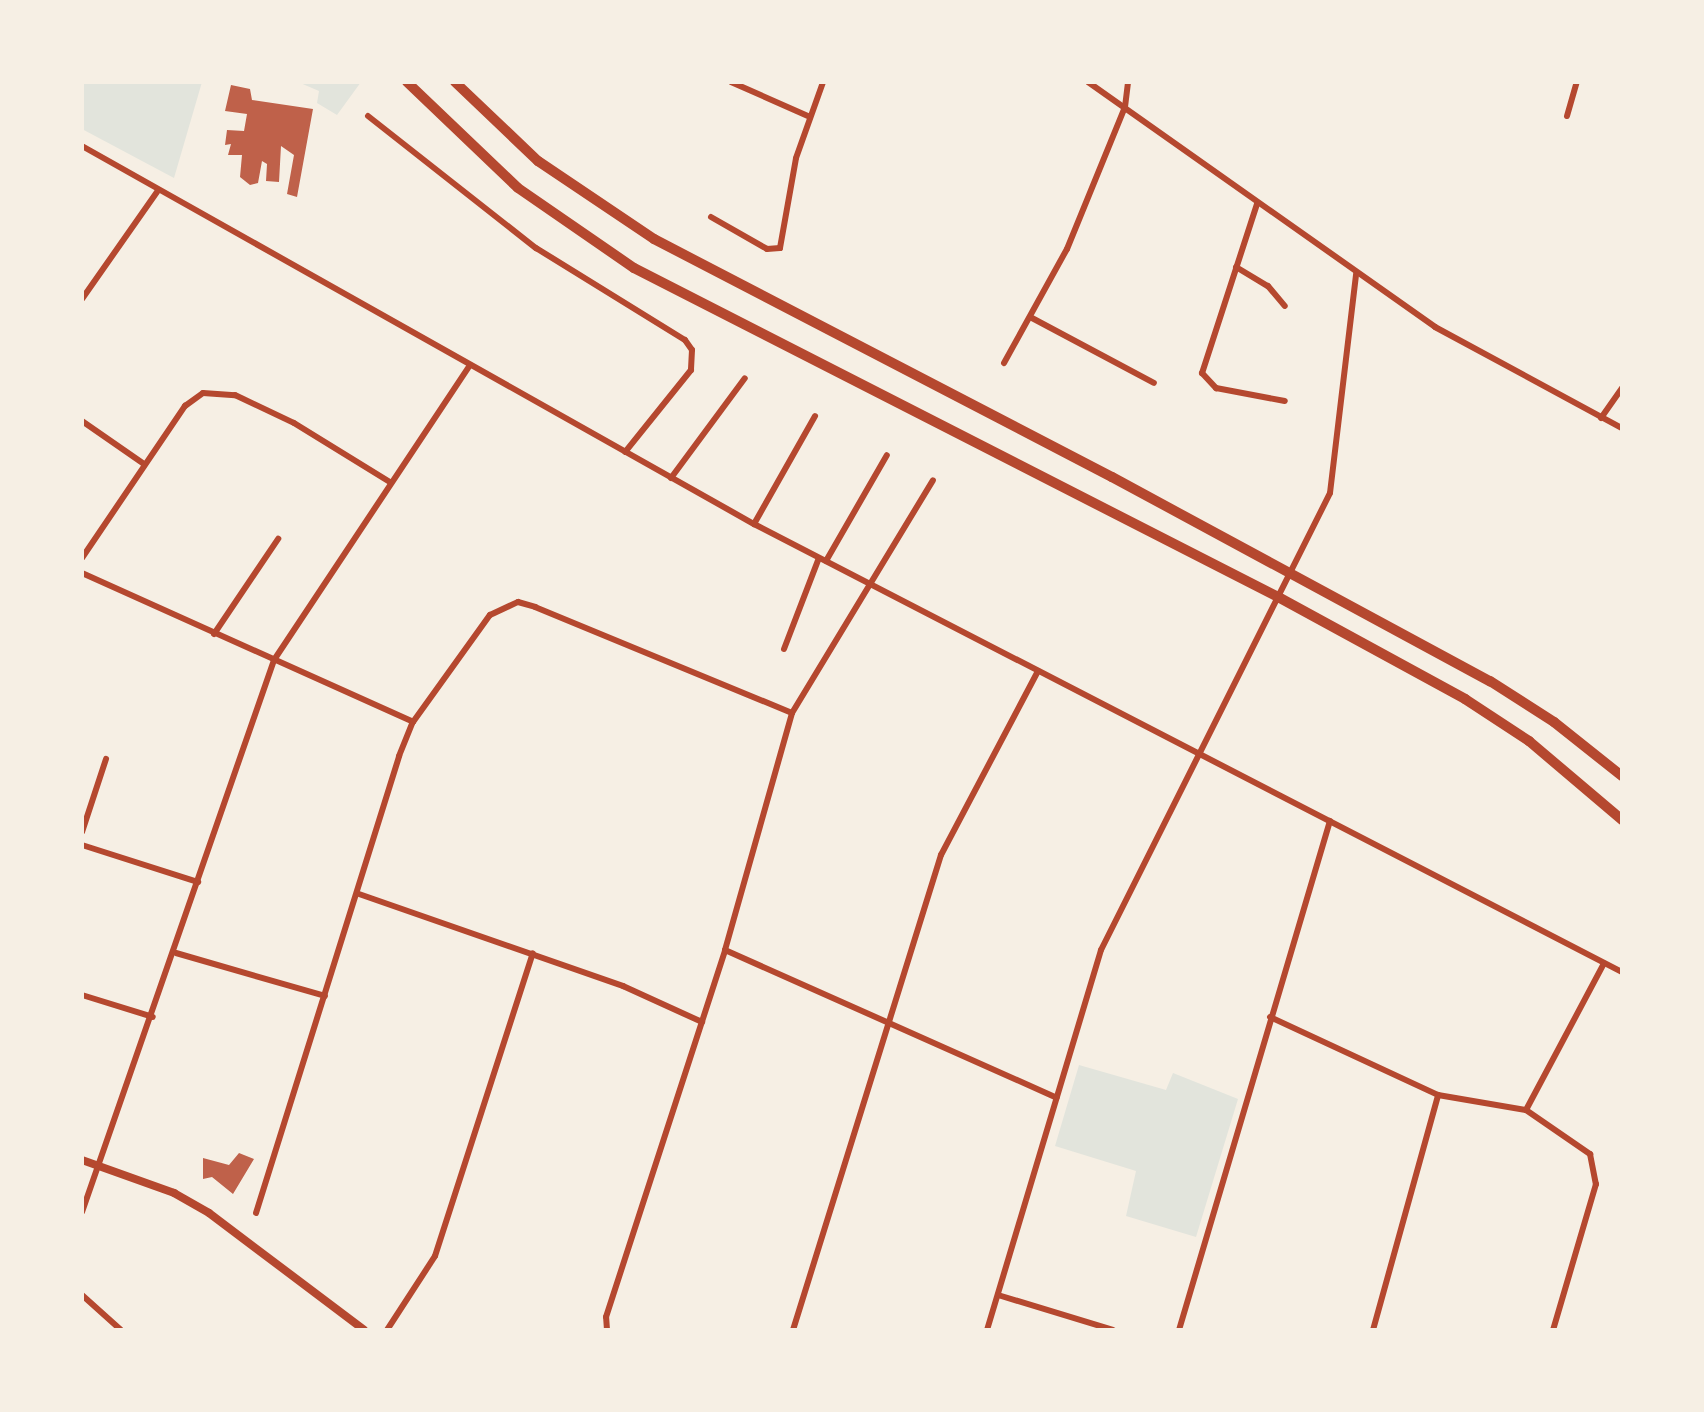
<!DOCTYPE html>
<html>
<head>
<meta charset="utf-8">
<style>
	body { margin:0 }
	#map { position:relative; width:1704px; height:1412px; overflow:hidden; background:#f6efe4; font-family:"DejaVu Sans",sans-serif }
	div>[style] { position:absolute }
	.green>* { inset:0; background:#e2e4dc }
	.building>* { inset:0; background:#bf614a }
	.minor>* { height:6px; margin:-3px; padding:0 3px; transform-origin:3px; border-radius:3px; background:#b5482f }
	.tertiary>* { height:8px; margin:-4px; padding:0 4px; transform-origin:4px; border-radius:4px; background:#b5482f }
	.primary>* { height:10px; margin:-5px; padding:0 5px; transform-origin:5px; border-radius:5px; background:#b5482f }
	span { translate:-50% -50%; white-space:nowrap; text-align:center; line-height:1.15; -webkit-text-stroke:6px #f6efe4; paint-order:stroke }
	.frame { position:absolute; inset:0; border:84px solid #f6efe4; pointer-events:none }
</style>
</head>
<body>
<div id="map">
	<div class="green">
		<i style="clip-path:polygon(82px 82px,202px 82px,174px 178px,82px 129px)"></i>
		<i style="clip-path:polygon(298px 82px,361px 82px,337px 115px,317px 103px,319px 91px)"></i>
		<i style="clip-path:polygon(1079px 1065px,1166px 1090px,1173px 1073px,1238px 1099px,1196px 1237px,1126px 1216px,1136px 1171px,1055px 1146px)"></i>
	</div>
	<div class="building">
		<i style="clip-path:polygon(231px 85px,250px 89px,252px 100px,313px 109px,297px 197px,287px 194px,294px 155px,281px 146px,279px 182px,266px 181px,267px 164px,262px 161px,258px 183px,250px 185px,240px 177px,242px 155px,228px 155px,231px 144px,225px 145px,227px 130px,244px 131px,247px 114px,225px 111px)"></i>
		<i style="clip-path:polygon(239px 1153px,254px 1159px,233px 1194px,212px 1177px,203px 1179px,203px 1158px,229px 1165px)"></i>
	</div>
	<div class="minor">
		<i style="left:731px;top:82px;width:84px;rotate:23.8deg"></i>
		<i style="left:1088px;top:82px;width:425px;rotate:35.2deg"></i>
		<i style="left:1435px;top:327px;width:213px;rotate:28.4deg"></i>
		<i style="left:368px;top:116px;width:214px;rotate:38.2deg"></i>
		<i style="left:536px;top:248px;width:175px;rotate:31.7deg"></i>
		<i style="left:685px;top:340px;width:12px;rotate:55deg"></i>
		<i style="left:692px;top:350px;width:20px;rotate:93deg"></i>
		<i style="left:691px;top:370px;width:105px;rotate:128.8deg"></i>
		<i style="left:1567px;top:116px;width:35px;rotate:-74deg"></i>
		<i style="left:82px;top:146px;width:771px;rotate:29.36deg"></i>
		<i style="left:754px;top:524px;width:977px;rotate:27.3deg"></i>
		<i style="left:1257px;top:204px;width:178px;rotate:108deg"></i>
		<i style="left:1202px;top:373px;width:21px;rotate:47deg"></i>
		<i style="left:1216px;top:388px;width:70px;rotate:10.7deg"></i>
		<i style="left:711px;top:217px;width:64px;rotate:29.7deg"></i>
		<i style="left:767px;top:249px;width:13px;rotate:-4deg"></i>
		<i style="left:780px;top:248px;width:91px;rotate:-79.9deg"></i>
		<i style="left:796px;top:158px;width:81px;rotate:-70.4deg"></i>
		<i style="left:1236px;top:267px;width:37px;rotate:31deg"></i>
		<i style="left:1268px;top:286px;width:26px;rotate:50deg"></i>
		<i style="left:82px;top:299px;width:131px;rotate:-55deg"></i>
		<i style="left:1032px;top:318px;width:138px;rotate:28deg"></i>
		<i style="left:1004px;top:363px;width:130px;rotate:-61.1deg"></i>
		<i style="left:1067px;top:249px;width:153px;rotate:-67.8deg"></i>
		<i style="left:1125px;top:107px;width:25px;rotate:-83deg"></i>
		<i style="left:1601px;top:418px;width:37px;rotate:-55deg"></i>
		<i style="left:82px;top:421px;width:75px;rotate:34.7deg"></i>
		<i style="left:671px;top:478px;width:124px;rotate:-53.5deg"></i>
		<i style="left:754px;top:524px;width:124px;rotate:-60.5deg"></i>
		<i style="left:82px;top:558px;width:184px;rotate:-55.9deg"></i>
		<i style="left:185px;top:406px;width:22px;rotate:-36deg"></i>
		<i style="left:203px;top:393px;width:32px;rotate:4deg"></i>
		<i style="left:235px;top:395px;width:65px;rotate:25.4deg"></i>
		<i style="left:294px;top:423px;width:113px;rotate:31.6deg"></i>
		<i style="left:826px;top:561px;width:122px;rotate:-60.1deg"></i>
		<i style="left:82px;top:573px;width:363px;rotate:24.2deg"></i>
		<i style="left:214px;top:634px;width:115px;rotate:-56deg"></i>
		<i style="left:784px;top:649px;width:97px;rotate:-69deg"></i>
		<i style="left:82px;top:832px;width:77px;rotate:-71.8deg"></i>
		<i style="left:82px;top:845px;width:122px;rotate:17.7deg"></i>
		<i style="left:359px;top:894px;width:280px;rotate:19.2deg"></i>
		<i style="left:623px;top:986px;width:87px;rotate:24.5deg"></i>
		<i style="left:725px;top:950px;width:363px;rotate:24deg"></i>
		<i style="left:176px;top:953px;width:155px;rotate:16.1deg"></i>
		<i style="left:82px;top:995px;width:74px;rotate:17.2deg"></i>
		<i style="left:1270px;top:1017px;width:185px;rotate:24.9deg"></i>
		<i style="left:1438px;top:1095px;width:89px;rotate:9.7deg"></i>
		<i style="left:1526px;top:1110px;width:78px;rotate:34.5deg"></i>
		<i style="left:1590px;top:1154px;width:31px;rotate:79deg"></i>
		<i style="left:1596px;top:1184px;width:152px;rotate:106.4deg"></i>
		<i style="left:1526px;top:1110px;width:166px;rotate:-62deg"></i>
		<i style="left:82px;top:1212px;width:584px;rotate:-70.82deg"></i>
		<i style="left:274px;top:660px;width:352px;rotate:-56.4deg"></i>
		<i style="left:256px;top:1213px;width:479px;rotate:-72.6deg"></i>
		<i style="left:399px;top:756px;width:37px;rotate:-68deg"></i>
		<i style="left:413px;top:722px;width:132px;rotate:-54.3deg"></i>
		<i style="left:490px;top:615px;width:31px;rotate:-25deg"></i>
		<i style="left:518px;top:602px;width:18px;rotate:16deg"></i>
		<i style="left:535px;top:607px;width:278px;rotate:22.4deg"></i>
		<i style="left:82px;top:1295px;width:52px;rotate:41.9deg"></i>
		<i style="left:998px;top:1295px;width:120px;rotate:16.9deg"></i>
		<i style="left:387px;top:1330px;width:88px;rotate:-57deg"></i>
		<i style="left:435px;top:1256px;width:318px;rotate:-72.1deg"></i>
		<i style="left:607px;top:1330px;width:13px;rotate:-94deg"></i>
		<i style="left:606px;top:1317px;width:386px;rotate:-72deg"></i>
		<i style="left:725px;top:950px;width:246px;rotate:-74.2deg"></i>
		<i style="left:792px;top:713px;width:272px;rotate:-58.8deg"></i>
		<i style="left:793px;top:1330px;width:498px;rotate:-72.7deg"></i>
		<i style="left:941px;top:855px;width:208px;rotate:-62.2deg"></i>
		<i style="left:987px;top:1330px;width:397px;rotate:-73.3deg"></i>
		<i style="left:1101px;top:950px;width:511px;rotate:-63.38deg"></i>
		<i style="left:1330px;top:493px;width:221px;rotate:-83.2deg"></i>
		<i style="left:1179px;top:1330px;width:531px;rotate:-73.48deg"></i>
		<i style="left:1373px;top:1330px;width:244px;rotate:-74.5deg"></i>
	</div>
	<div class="tertiary">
		<i style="left:82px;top:1160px;width:98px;rotate:19.7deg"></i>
		<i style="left:174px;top:1193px;width:40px;rotate:29.7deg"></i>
		<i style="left:209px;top:1213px;width:194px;rotate:37deg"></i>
	</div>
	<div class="primary">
		<i style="left:407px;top:82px;width:153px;rotate:43.7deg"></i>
		<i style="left:518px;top:188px;width:141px;rotate:34.6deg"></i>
		<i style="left:634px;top:268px;width:725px;rotate:27.06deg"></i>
		<i style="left:1280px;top:598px;width:211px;rotate:28.6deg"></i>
		<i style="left:1465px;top:699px;width:77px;rotate:33.3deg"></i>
		<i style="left:1529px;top:741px;width:122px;rotate:40.3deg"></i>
		<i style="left:455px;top:82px;width:115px;rotate:43.6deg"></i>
		<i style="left:538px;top:161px;width:140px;rotate:33.9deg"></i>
		<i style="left:654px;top:239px;width:516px;rotate:27.46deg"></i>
		<i style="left:1112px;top:477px;width:430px;rotate:28.4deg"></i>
		<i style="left:1490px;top:681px;width:76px;rotate:32.6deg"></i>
		<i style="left:1554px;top:722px;width:87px;rotate:38.5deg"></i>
	</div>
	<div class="frame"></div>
</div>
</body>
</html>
